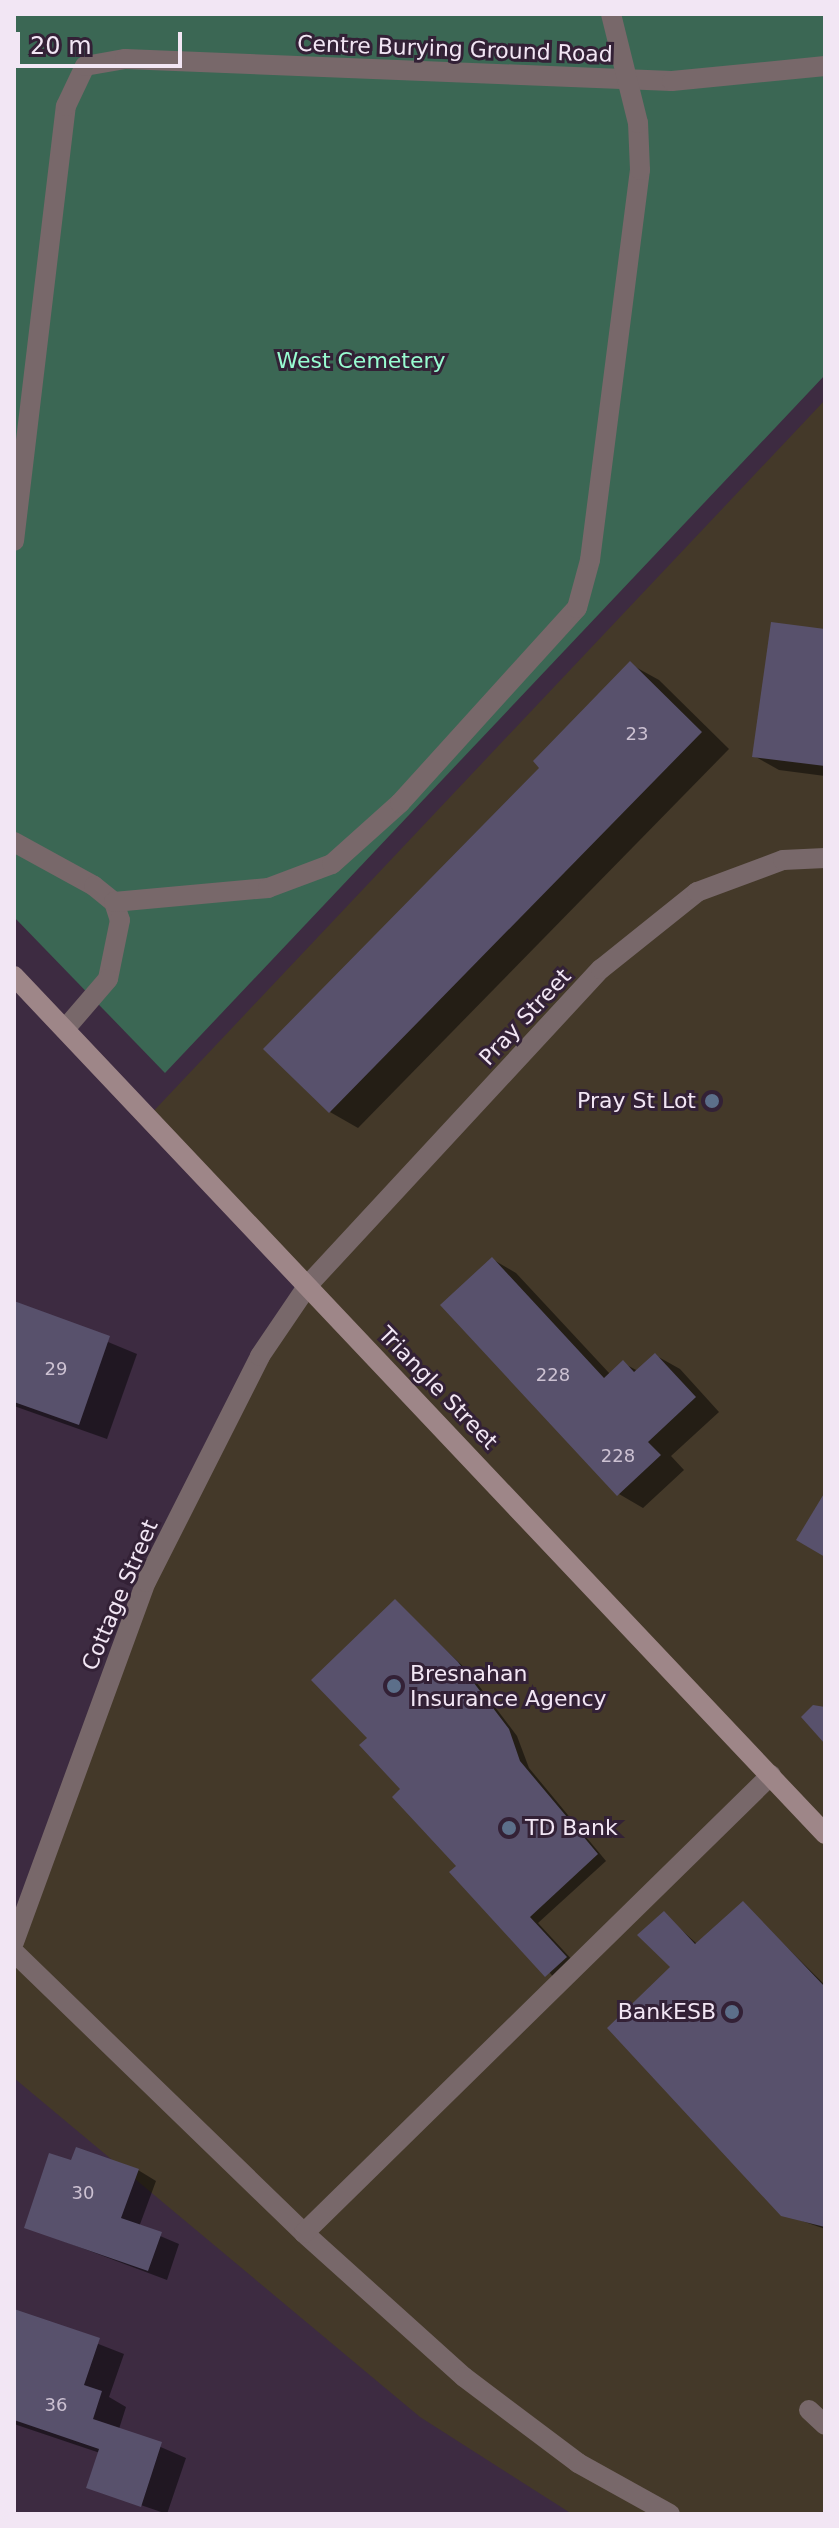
<!DOCTYPE html>
<html>
<head>
<meta charset="utf-8">
<style>
	body { margin:0 }
	#map { position:relative; width:839px; height:2528px; overflow:hidden; background:#3d2b41; font-family:"DejaVu Sans",sans-serif }
	div>[style] { position:absolute }
	.commercial>* { inset:0; background:#443929 }
	.green>* { inset:0; background:#3b6754 }
	.shadow>* { inset:0; background:#0007 }
	.building>* { inset:0; background:#58516c }
	.lane>* { height:20px; margin:-10px; padding:0 10px; transform-origin:10px; border-radius:10px; background:#78686a }
	.street>* { height:20px; margin:-10px; padding:0 10px; transform-origin:10px; border-radius:10px; background:#78686a }
	.secondary>* { height:20px; margin:-10px; padding:0 10px; transform-origin:10px; border-radius:10px; background:#9e8688 }
	.dots>* { width:22px; height:22px; translate:-50% -50%; box-sizing:border-box; border:4px solid #332136; border-radius:50% }
	span { translate:-50% -50%; white-space:nowrap; text-align:center; line-height:1.15; -webkit-text-stroke:6px #332136; paint-order:stroke }
	.number-label { font-size:18px; color:#ccc1d2 }
	.number-label span { -webkit-text-stroke-width:0 }
	.street-label { font-size:22px; color:#f2e6f4 }
	.park-label { font-size:22px; color:#98fcd1 }
	.poi-label { font-size:22px; color:#f2e6f4 }
	.right { translate:-100% -50%; text-align:right }
	.left { translate:0 -50%; text-align:left }
	.frame { position:absolute; inset:0; border:16px solid #f2e6f4; pointer-events:none }
	.scale { position:absolute; left:16px; top:32px; width:166px; height:36px; box-sizing:border-box; border:4px solid #f2e6f4; border-top:0; padding-left:10px; font-size:24px; line-height:28px; white-space:nowrap; color:#f2e6f4; -webkit-text-stroke:6px #332136; paint-order:stroke }
</style>
</head>
<body>
<div id="map">
	<div class="commercial">
		<i style="clip-path:polygon(825px 400px,825px 2514px,572px 2514px,420px 2417px,14px 2078px,14px 1941px,146px 1582px,307px 1285px,148px 1117px)"></i>
	</div>
	<div class="green">
		<i style="clip-path:polygon(14px 14px,825px 14px,825px 375px,165px 1073px,14px 917px)"></i>
	</div>
	<div class="shadow">
		<i style="clip-path:polygon(825px 631px,825px 776px,779px 770px,754px 756px)"></i>
		<i style="clip-path:polygon(630px 664px,659px 680px,729px 749px,358px 1128px,330px 1112px,542px 768px)"></i>
		<i style="clip-path:polygon(492px 1259px,516px 1273px,610px 1374px,623px 1363px,638px 1371px,655px 1355px,680px 1369px,719px 1412px,671px 1456px,684px 1470px,643px 1508px,619px 1494px,443px 1305px)"></i>
		<i style="clip-path:polygon(14px 1303px,137px 1354px,107px 1439px,14px 1406px)"></i>
		<i style="clip-path:polygon(395px 1602px,467px 1670px,517px 1736px,529px 1768px,606px 1861px,538px 1923px,575px 1963px,556px 1980px,458px 1866px,370px 1738px)"></i>
		<i style="clip-path:polygon(743px 1904px,825px 1985px,825px 2229px,782px 2214px,673px 1968px,664px 1914px,697px 1944px)"></i>
		<i style="clip-path:polygon(138px 2170px,156px 2181px,139px 2227px,179px 2244px,167px 2280px,26px 2227px)"></i>
		<i style="clip-path:polygon(14px 2311px,124px 2354px,109px 2397px,126px 2407px,119px 2429px,186px 2458px,167px 2514px,88px 2487px,100px 2453px,14px 2424px)"></i>
	</div>
	<div class="building">
		<i style="clip-path:polygon(771px 622px,825px 629px,825px 766px,752px 757px)"></i>
		<i style="clip-path:polygon(630px 661px,702px 732px,329px 1113px,263px 1049px,539px 768px,533px 761px)"></i>
		<i style="clip-path:polygon(492px 1257px,604px 1378px,623px 1360px,634px 1372px,655px 1353px,696px 1397px,648px 1442px,661px 1455px,617px 1496px,440px 1305px)"></i>
		<i style="clip-path:polygon(14px 1301px,110px 1336px,79px 1425px,14px 1402px)"></i>
		<i style="clip-path:polygon(825px 1492px,825px 1557px,796px 1540px)"></i>
		<i style="clip-path:polygon(395px 1599px,458px 1662px,509px 1729px,520px 1761px,598px 1854px,530px 1917px,567px 1957px,545px 1977px,449px 1872px,456px 1866px,392px 1797px,400px 1789px,359px 1745px,367px 1738px,311px 1680px)"></i>
		<i style="clip-path:polygon(813px 1705px,825px 1707px,825px 1744px,801px 1717px)"></i>
		<i style="clip-path:polygon(743px 1901px,825px 1987px,825px 2227px,781px 2216px,607px 2028px,670px 1967px,637px 1935px,664px 1911px,695px 1944px)"></i>
		<i style="clip-path:polygon(76px 2147px,139px 2169px,121px 2218px,162px 2232px,148px 2271px,24px 2228px,49px 2153px,71px 2160px)"></i>
		<i style="clip-path:polygon(14px 2309px,100px 2338px,84px 2385px,102px 2391px,93px 2419px,162px 2442px,141px 2507px,86px 2488px,99px 2449px,14px 2420px)"></i>
	</div>
	<div class="lane">
		<i style="left:14px;top:541px;width:438px;rotate:-83.2deg"></i>
		<i style="left:66px;top:106px;width:44px;rotate:-64.6deg"></i>
		<i style="left:85px;top:66px;width:41px;rotate:-9.9deg"></i>
		<i style="left:125px;top:59px;width:547px;rotate:2.3deg"></i>
		<i style="left:672px;top:81px;width:154px;rotate:-5.6deg"></i>
		<i style="left:14px;top:842px;width:91px;rotate:28.8deg"></i>
		<i style="left:94px;top:886px;width:26px;rotate:39deg"></i>
		<i style="left:114px;top:902px;width:19px;rotate:72deg"></i>
		<i style="left:120px;top:920px;width:60px;rotate:101.5deg"></i>
		<i style="left:108px;top:979px;width:66px;rotate:130.7deg"></i>
		<i style="left:114px;top:902px;width:155px;rotate:-5.2deg"></i>
		<i style="left:268px;top:888px;width:68px;rotate:-20.6deg"></i>
		<i style="left:332px;top:864px;width:91px;rotate:-41.9deg"></i>
		<i style="left:400px;top:803px;width:263px;rotate:-47.8deg"></i>
		<i style="left:577px;top:608px;width:50px;rotate:-74.8deg"></i>
		<i style="left:590px;top:560px;width:393px;rotate:-82.7deg"></i>
		<i style="left:640px;top:170px;width:47px;rotate:-92.4deg"></i>
		<i style="left:638px;top:123px;width:112px;rotate:-103.9deg"></i>
		<i style="left:14px;top:1952px;width:404px;rotate:44.1deg"></i>
		<i style="left:304px;top:2233px;width:215px;rotate:42deg"></i>
		<i style="left:464px;top:2377px;width:143px;rotate:37deg"></i>
		<i style="left:578px;top:2463px;width:105px;rotate:29deg"></i>
		<i style="left:304px;top:2233px;width:654px;rotate:-44.44deg"></i>
		<i style="left:809px;top:2410px;width:22px;rotate:43deg"></i>
	</div>
	<div class="street">
		<i style="left:14px;top:1942px;width:383px;rotate:-69.9deg"></i>
		<i style="left:146px;top:1582px;width:253px;rotate:-63.2deg"></i>
		<i style="left:260px;top:1356px;width:86px;rotate:-55.9deg"></i>
		<i style="left:308px;top:1285px;width:431px;rotate:-47.2deg"></i>
		<i style="left:601px;top:969px;width:123px;rotate:-38.7deg"></i>
		<i style="left:697px;top:892px;width:92px;rotate:-20.4deg"></i>
		<i style="left:783px;top:860px;width:42px;rotate:-2.7deg"></i>
	</div>
	<div class="secondary">
		<i style="left:14px;top:976px;width:1181px;rotate:46.61deg"></i>
	</div>
	<div class="dots">
		<i style="left:712px;top:1101px;background:#5c6f8a"></i>
		<i style="left:394px;top:1686px;background:#5c6f8a"></i>
		<i style="left:509px;top:1828px;background:#5c6f8a"></i>
		<i style="left:732px;top:2012px;background:#5c6f8a"></i>
	</div>
	<div class="number-label">
		<span style="left:637px;top:734px">23</span>
		<span style="left:56px;top:1369px">29</span>
		<span style="left:553px;top:1375px">228</span>
		<span style="left:618px;top:1456px">228</span>
		<span style="left:83px;top:2193px">30</span>
		<span style="left:56px;top:2405px">36</span>
	</div>
	<div class="street-label">
		<span style="left:455px;top:49px;rotate:2deg">Centre Burying Ground Road</span>
		<span style="left:525px;top:1017px;rotate:-47deg">Pray Street</span>
		<span style="left:438px;top:1388px;rotate:46deg">Triangle Street</span>
		<span style="left:120px;top:1595px;rotate:-67deg">Cottage Street</span>
	</div>
	<div class="park-label">
		<span style="left:361px;top:361px">West Cemetery</span>
	</div>
	<div class="poi-label">
		<span class="right" style="left:696px;top:1101px">Pray St Lot</span>
		<span class="left" style="left:410px;top:1686px">Bresnahan<br>Insurance Agency</span>
		<span class="left" style="left:525px;top:1828px">TD Bank</span>
		<span class="right" style="left:716px;top:2012px">BankESB</span>
	</div>
	<div class="frame"></div>
	<div class="scale">20 m</div>
</div>
</body>
</html>
